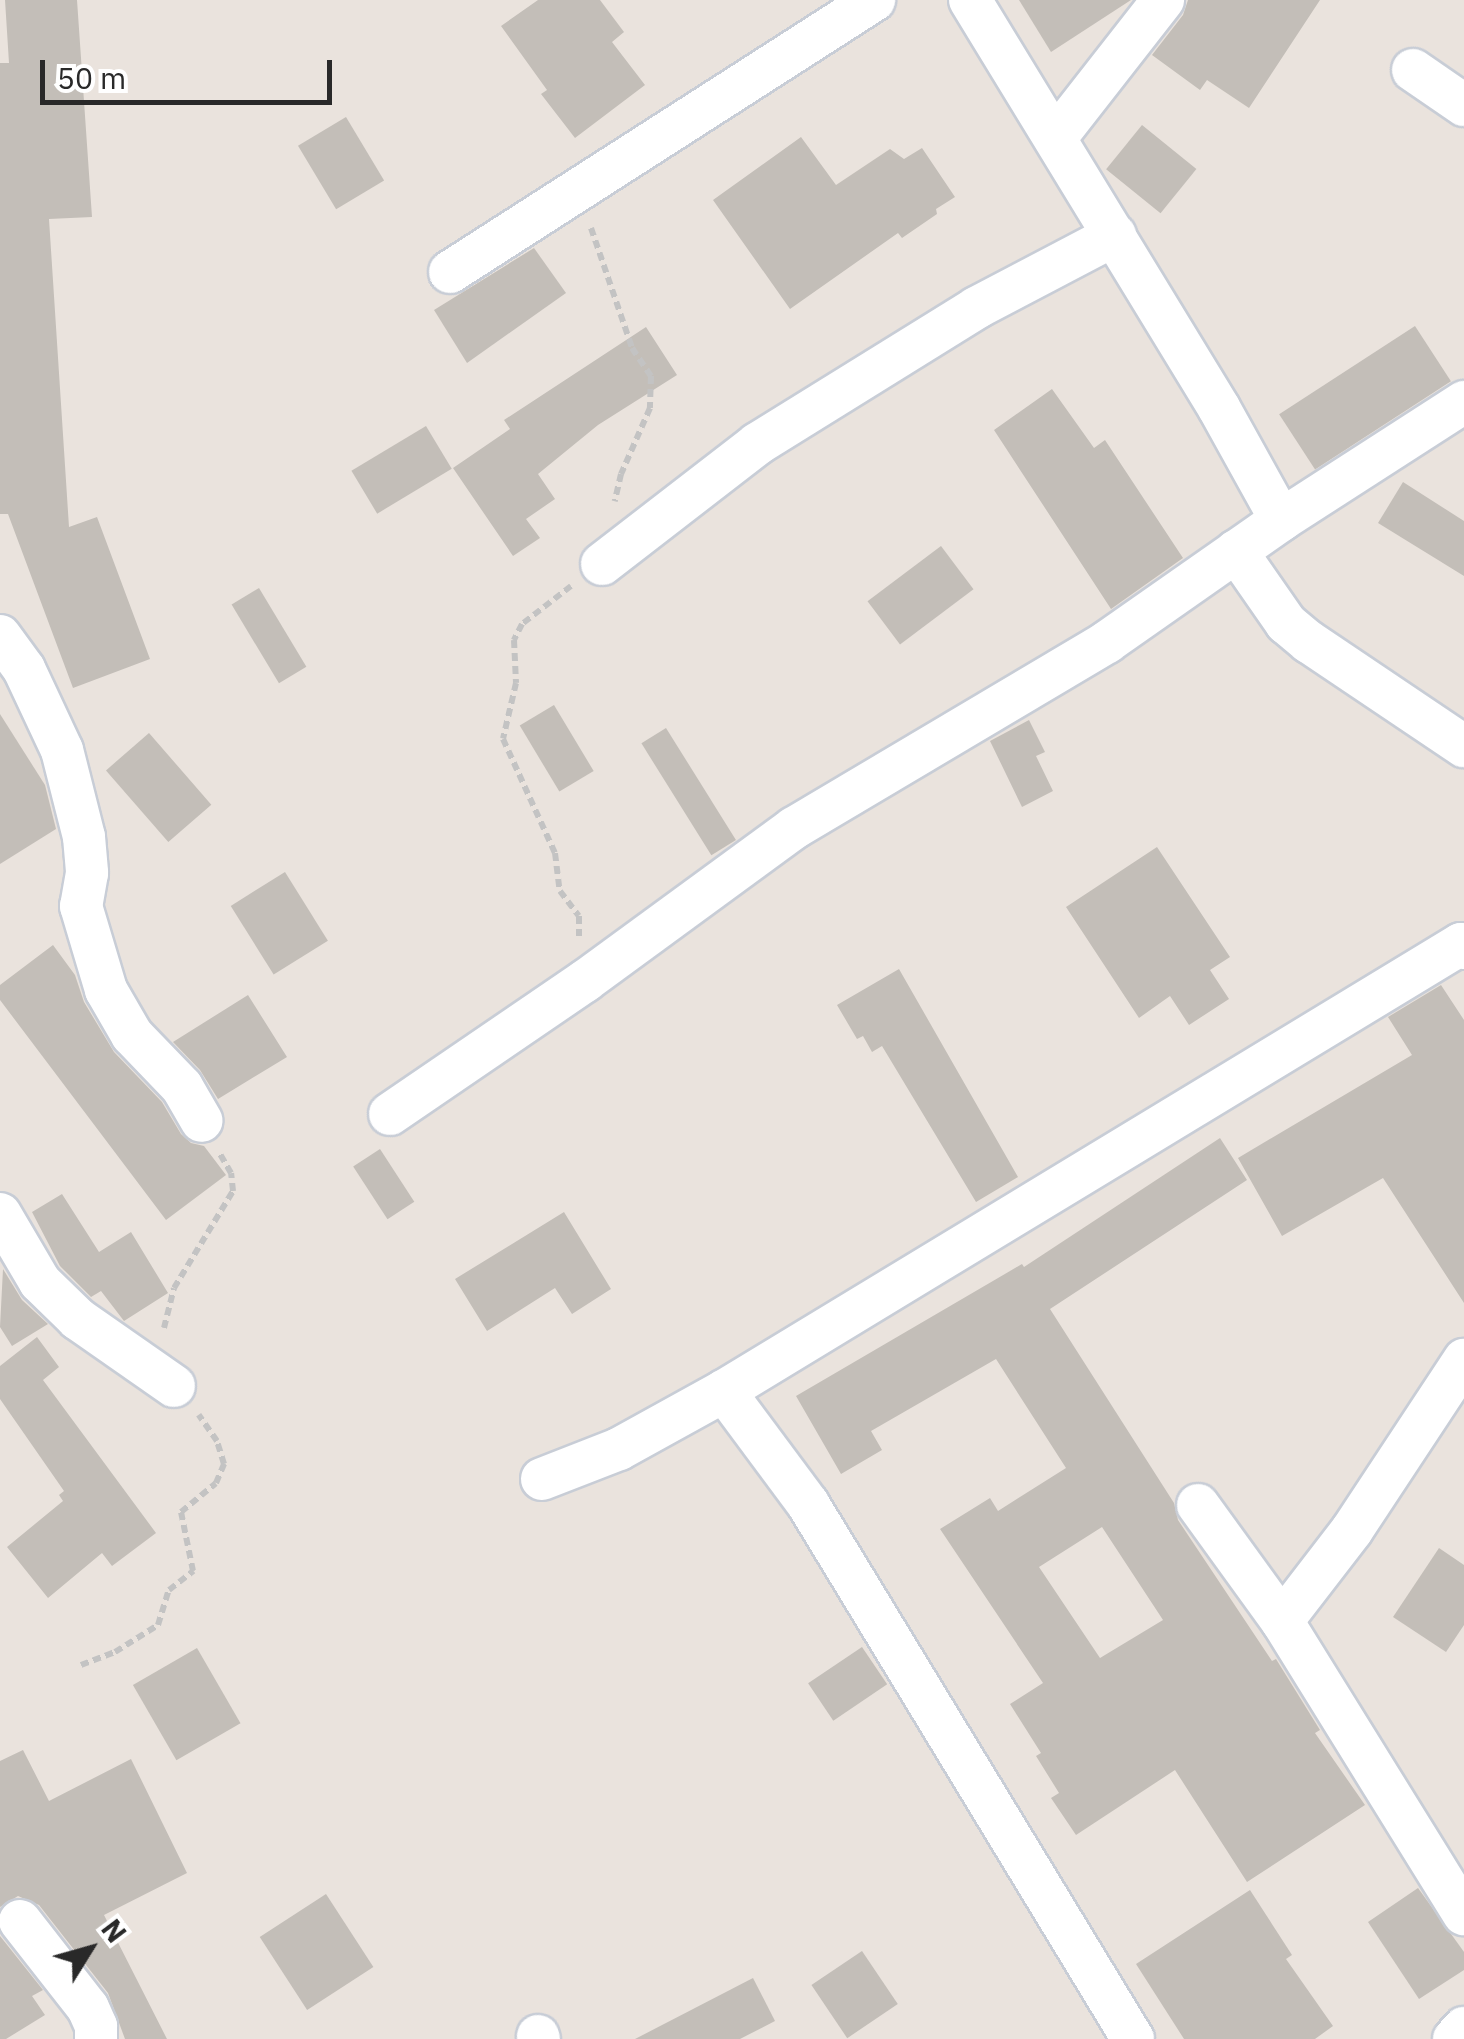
<!DOCTYPE html>
<html>
<head>
<meta charset="utf-8">
<style>
	body { margin:0 }
	#map { position:relative; width:1464px; height:2039px; overflow:hidden; background:#eae3dd; font-family:"IBM Plex Sans",sans-serif }
	div>[style] { position:absolute }
	.building>* { inset:0; background:#c3beb8; transform-origin:0 0 }
	.path>* { height:6px; margin-top:-3px; transform-origin:0; background:repeating-linear-gradient(90deg,#c3c3c3 0 8px,transparent 0 13px) }
	.roads { filter:drop-shadow(2px 0 #c8cdd6) drop-shadow(-2px 0 #c8cdd6) drop-shadow(0 2px #c8cdd6) drop-shadow(0 -2px #c8cdd6) }
	.street>* { height:42px; margin:-21px; padding:0 21px; transform-origin:21px; border-radius:21px; background:#fff }
	span { translate:-50% -50%; white-space:nowrap; text-align:center; line-height:1.15; -webkit-text-stroke:8px #fff; paint-order:stroke }
	.north { position:absolute; left:40px; top:1899px; width:100px; height:100px; -webkit-text-stroke:8px #fff; paint-order:stroke; rotate:53deg; font-size:28px; font-weight:700; line-height:40px; text-align:center; color:#292929 }
	.north::after { content:''; display:block; margin:auto; width:35px; height:45px; background:#292929; clip-path:polygon(50% 0,100% 100%,50% 72%,0 100%) }
	.scale { position:absolute; left:40px; top:60px; width:292px; height:45px; box-sizing:border-box; border:5px solid #292929; border-top:0; padding-left:12px; font-size:30px; line-height:35px; white-space:nowrap; color:#292929; -webkit-text-stroke:8px #fff; paint-order:stroke }
</style>
</head>
<body>
<div id="map">
	<div class="building">
		<i style="clip-path:polygon(5px 0,77px 0,92px 217px,49px 219px,69px 527px,97px 517px,150px 659px,73px 688px,8px 514px,0 514px,0 63px,9px 63px)"></i>
		<i style="clip-path:polygon(538px 0,600px 0,624px 32px,612px 42px,645px 85px,575px 138px,541px 94px,547px 90px,501px 26px)"></i>
		<i style="clip-path:polygon(1019px 0,1131px 0,1051px 52px)"></i>
		<i style="clip-path:polygon(1188px 0,1320px 0,1249px 108px,1207px 80px,1200px 90px,1152px 55px,1183px 15px)"></i>
		<i style="left:346px;top:117px;width:74px;height:56px;rotate:59deg"></i>
		<i style="left:1142px;top:125px;width:70px;height:57px;rotate:39deg"></i>
		<i style="clip-path:polygon(801px 137px,836px 185px,890px 149px,904px 159px,922px 148px,955px 197px,936px 209px,937px 214px,902px 238px,898px 233px,790px 309px,713px 200px)"></i>
		<i style="clip-path:polygon(534px 248px,566px 293px,467px 363px,434px 310px)"></i>
		<i style="left:1415px;top:326px;width:66px;height:162px;rotate:57deg"></i>
		<i style="clip-path:polygon(646px 327px,677px 375px,598px 425px,538px 474px,555px 499px,526px 519px,540px 538px,513px 556px,453px 468px,510px 429px,504px 420px)"></i>
		<i style="clip-path:polygon(1052px 389px,1094px 448px,1105px 440px,1183px 558px,1111px 609px,994px 430px)"></i>
		<i style="left:426px;top:426px;width:50px;height:87px;rotate:59deg"></i>
		<i style="clip-path:polygon(1403px 482px,1464px 521px,1464px 576px,1378px 523px)"></i>
		<i style="left:941px;top:546px;width:54px;height:92px;rotate:53deg"></i>
		<i style="left:259px;top:588px;width:92px;height:32px;rotate:59deg"></i>
		<i style="left:554px;top:705px;width:77px;height:40px;rotate:59deg"></i>
		<i style="clip-path:polygon(0 714px,45px 785px,56px 829px,0 864px)"></i>
		<i style="clip-path:polygon(1029px 720px,1045px 752px,1036px 756px,1053px 791px,1022px 807px,990px 741px)"></i>
		<i style="left:666px;top:728px;width:132px;height:29px;rotate:58deg"></i>
		<i style="left:149px;top:733px;width:95px;height:57px;rotate:49deg"></i>
		<i style="clip-path:polygon(1157px 847px,1230px 957px,1210px 970px,1229px 999px,1189px 1025px,1170px 996px,1139px 1018px,1066px 907px)"></i>
		<i style="left:285px;top:872px;width:81px;height:64px;rotate:58deg"></i>
		<i style="clip-path:polygon(53px 945px,75px 975px,84px 1002px,114px 1052px,162px 1102px,181px 1134px,191px 1143px,204px 1146px,226px 1175px,166px 1220px,0 1000px,0 985px)"></i>
		<i style="clip-path:polygon(899px 969px,1018px 1177px,976px 1202px,882px 1046px,872px 1052px,863px 1036px,857px 1039px,837px 1005px)"></i>
		<i style="clip-path:polygon(1441px 985px,1464px 1020px,1464px 1303px,1383px 1178px,1282px 1236px,1238px 1158px,1412px 1055px,1388px 1017px)"></i>
		<i style="clip-path:polygon(248px 995px,287px 1057px,218px 1099px,200px 1070px,173px 1042px)"></i>
		<i style="clip-path:polygon(evenodd,1220px 1138px,1247px 1180px,1050px 1309px,1174px 1503px,1178px 1520px,1272px 1661px,1276px 1659px,1320px 1730px,1315px 1733px,1365px 1805px,1247px 1882px,1175px 1770px,1076px 1835px,1051px 1798px,1059px 1793px,1036px 1756px,1041px 1753px,1010px 1704px,1043px 1683px,940px 1529px,990px 1498px,998px 1511px,1066px 1468px,996px 1359px,871px 1431px,882px 1450px,841px 1474px,796px 1396px,1022px 1264px,1024px 1267px,1220px 1138px,1102px 1527px,1163px 1620px,1100px 1658px,1039px 1567px,1102px 1527px)"></i>
		<i style="left:380px;top:1149px;width:63px;height:32px;rotate:57deg"></i>
		<i style="clip-path:polygon(62px 1194px,99px 1252px,131px 1232px,168px 1293px,124px 1321px,101px 1291px,91px 1297px,60px 1266px,32px 1212px)"></i>
		<i style="clip-path:polygon(564px 1212px,611px 1289px,572px 1314px,555px 1288px,487px 1331px,455px 1279px)"></i>
		<i style="clip-path:polygon(3px 1269px,22px 1300px,48px 1324px,12px 1346px,0 1327px)"></i>
		<i style="clip-path:polygon(37px 1337px,59px 1367px,43px 1380px,156px 1533px,112px 1566px,102px 1553px,48px 1598px,7px 1547px,63px 1501px,59px 1495px,64px 1491px,0 1399px,0 1366px)"></i>
		<i style="clip-path:polygon(1439px 1548px,1464px 1565px,1464px 1625px,1446px 1652px,1393px 1617px)"></i>
		<i style="left:862px;top:1647px;width:45px;height:65px;rotate:56deg"></i>
		<i style="left:197px;top:1648px;width:87px;height:74px;rotate:60deg"></i>
		<i style="clip-path:polygon(23px 1750px,49px 1801px,131px 1759px,187px 1873px,104px 1915px,167px 2039px,125px 2039px,108px 1993px,39px 1905px,18px 1896px,0 1907px,0 1761px)"></i>
		<i style="clip-path:polygon(1418px 1888px,1464px 1952px,1464px 1970px,1419px 1999px,1368px 1922px)"></i>
		<i style="clip-path:polygon(1250px 1890px,1292px 1955px,1286px 1959px,1333px 2026px,1315px 2039px,1184px 2039px,1136px 1964px)"></i>
		<i style="left:326px;top:1894px;width:87px;height:79px;rotate:57deg"></i>
		<i style="clip-path:polygon(0 1936px,43px 1990px,32px 1996px,45px 2015px,6px 2039px,0 2039px)"></i>
		<i style="left:862px;top:1951px;width:64px;height:61px;rotate:56deg"></i>
		<i style="clip-path:polygon(753px 1978px,775px 2021px,740px 2039px,635px 2039px)"></i>
	</div>
	<div class="path">
		<i style="left:591px;top:228px;width:127px;rotate:71.1deg"></i>
		<i style="left:632px;top:348px;width:34px;rotate:56deg"></i>
		<i style="left:651px;top:376px;width:32px;rotate:92deg"></i>
		<i style="left:650px;top:408px;width:72px;rotate:113.7deg"></i>
		<i style="left:621px;top:474px;width:28px;rotate:103deg"></i>
		<i style="left:571px;top:586px;width:62px;rotate:142.2deg"></i>
		<i style="left:522px;top:624px;width:18px;rotate:117deg"></i>
		<i style="left:514px;top:640px;width:43px;rotate:87.3deg"></i>
		<i style="left:516px;top:683px;width:57px;rotate:103.1deg"></i>
		<i style="left:503px;top:739px;width:125px;rotate:65.5deg"></i>
		<i style="left:555px;top:853px;width:38px;rotate:83deg"></i>
		<i style="left:560px;top:891px;width:31px;rotate:53deg"></i>
		<i style="left:579px;top:916px;width:20px;rotate:90deg"></i>
		<i style="left:164px;top:1328px;width:41px;rotate:-76deg"></i>
		<i style="left:174px;top:1288px;width:114px;rotate:-58.7deg"></i>
		<i style="left:233px;top:1191px;width:18px;rotate:-96deg"></i>
		<i style="left:231px;top:1173px;width:24px;rotate:-120deg"></i>
		<i style="left:81px;top:1665px;width:36px;rotate:-21deg"></i>
		<i style="left:115px;top:1652px;width:51px;rotate:-32.1deg"></i>
		<i style="left:158px;top:1625px;width:37px;rotate:-73deg"></i>
		<i style="left:169px;top:1590px;width:31px;rotate:-38deg"></i>
		<i style="left:193px;top:1571px;width:60px;rotate:-101.5deg"></i>
		<i style="left:181px;top:1512px;width:45px;rotate:-39.6deg"></i>
		<i style="left:216px;top:1483px;width:21px;rotate:-67deg"></i>
		<i style="left:224px;top:1464px;width:24px;rotate:-107deg"></i>
		<i style="left:217px;top:1441px;width:32px;rotate:-125deg"></i>
	</div>
	<div class="roads">
		<div class="street">
			<i style="left:970px;top:0;width:478px;rotate:58.6deg"></i>
			<i style="left:1219px;top:408px;width:128px;rotate:61deg"></i>
			<i style="left:1413px;top:70px;width:62px;rotate:34.5deg"></i>
			<i style="left:1056px;top:137px;width:174px;rotate:-52deg"></i>
			<i style="left:450px;top:272px;width:504px;rotate:-32.68deg"></i>
			<i style="left:1236px;top:551px;width:88px;rotate:55.2deg"></i>
			<i style="left:1286px;top:623px;width:30px;rotate:40deg"></i>
			<i style="left:1309px;top:642px;width:187px;rotate:33.9deg"></i>
			<i style="left:602px;top:564px;width:196px;rotate:-37.7deg"></i>
			<i style="left:757px;top:444px;width:258px;rotate:-31.8deg"></i>
			<i style="left:976px;top:308px;width:157px;rotate:-27.7deg"></i>
			<i style="left:0;top:636px;width:41px;rotate:54deg"></i>
			<i style="left:24px;top:669px;width:89px;rotate:64.9deg"></i>
			<i style="left:62px;top:750px;width:90px;rotate:75.8deg"></i>
			<i style="left:84px;top:837px;width:36px;rotate:85deg"></i>
			<i style="left:87px;top:873px;width:34px;rotate:100deg"></i>
			<i style="left:81px;top:906px;width:88px;rotate:73.4deg"></i>
			<i style="left:106px;top:990px;width:52px;rotate:60deg"></i>
			<i style="left:132px;top:1035px;width:72px;rotate:46.1deg"></i>
			<i style="left:182px;top:1087px;width:39px;rotate:60deg"></i>
			<i style="left:390px;top:1114px;width:236px;rotate:-34.3deg"></i>
			<i style="left:585px;top:981px;width:259px;rotate:-36.2deg"></i>
			<i style="left:794px;top:828px;width:364px;rotate:-30.7deg"></i>
			<i style="left:1107px;top:642px;width:213px;rotate:-35deg"></i>
			<i style="left:1281px;top:520px;width:218px;rotate:-32.8deg"></i>
			<i style="left:0;top:1214px;width:79px;rotate:59.5deg"></i>
			<i style="left:40px;top:1282px;width:53px;rotate:44.2deg"></i>
			<i style="left:78px;top:1319px;width:117px;rotate:34.9deg"></i>
			<i style="left:542px;top:1479px;width:83px;rotate:-21.3deg"></i>
			<i style="left:619px;top:1449px;width:120px;rotate:-28.9deg"></i>
			<i style="left:1198px;top:1505px;width:143px;rotate:54.1deg"></i>
			<i style="left:1282px;top:1621px;width:345px;rotate:58.2deg"></i>
			<i style="left:1282px;top:1621px;width:115px;rotate:-52.4deg"></i>
			<i style="left:1352px;top:1530px;width:204px;rotate:-56.6deg"></i>
			<i style="left:20px;top:1921px;width:110px;rotate:52deg"></i>
			<i style="left:88px;top:2008px;width:20px;rotate:66deg"></i>
			<i style="left:96px;top:2026px;width:13px;rotate:90deg"></i>
			<i style="left:538px;top:2036px;width:3px;rotate:72deg"></i>
			<i style="left:1133px;top:2039px;width:626px;rotate:-121.28deg"></i>
			<i style="left:808px;top:1504px;width:141px;rotate:-126.6deg"></i>
			<i style="left:724px;top:1391px;width:862px;rotate:-31.24deg"></i>
			<i style="left:1461px;top:944px;width:5px;rotate:53deg"></i>
			<i style="left:1454px;top:2039px;width:15px;rotate:-48deg"></i>
		</div>
	</div>
	<div class="north">N</div>
	<div class="scale">50 m</div>
</div>
</body>
</html>
